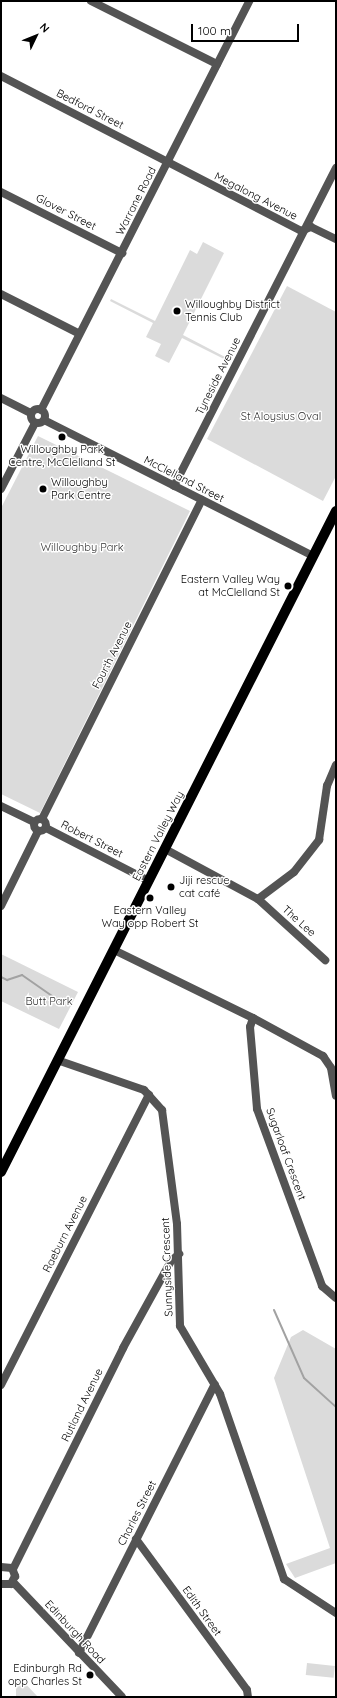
<!DOCTYPE html>
<html>
<head>
<meta charset="utf-8">
<style>
	body { margin:0 }
	#map { position:relative; width:337px; height:1698px; overflow:hidden; background:#fff; font-family:Quicksand,sans-serif }
	div>[style] { position:absolute }
	.green>* { inset:0; background:#dbdbdb; transform-origin:0 0 }
	.stream>* { height:2px; margin:-1px; padding:0 1px; transform-origin:1px; border-radius:1px; background:#a2a2a2 }
	.minor>* { height:8px; margin:-4px; padding:0 4px; transform-origin:4px; border-radius:4px; background:#545454 }
	.minor>.ring { margin:-4px; padding:0; box-sizing:content-box; background:none; border:8px solid #545454; border-radius:50% }
	.primary>* { height:10px; margin:-5px; padding:0 5px; transform-origin:5px; border-radius:5px; background:#000 }
	.dots>* { width:11px; height:11px; translate:-50% -50%; box-sizing:border-box; border:2px solid #fff; border-radius:50% }
	span { translate:-50% -50%; white-space:nowrap; text-align:center; line-height:1.15; -webkit-text-stroke:3px #fff; paint-order:stroke }
	.street-label { font-size:11px; color:#000 }
	.poi-label { font-size:11px; color:#000 }
	.left { translate:0 -50%; text-align:left }
	.right { translate:-100% -50%; text-align:right }
	.park-label { font-size:11px; color:#323232 }
	.frame { position:absolute; inset:0; border:2px solid #000; pointer-events:none }
	.north { position:absolute; left:16px; top:16px; width:40px; height:40px; -webkit-text-stroke:3px #fff; paint-order:stroke; rotate:47deg; font-size:11px; font-weight:700; line-height:16px; text-align:center; color:#000 }
	.north::after { content:''; display:block; margin:auto; width:14px; height:18px; background:#000; clip-path:polygon(50% 0,100% 100%,50% 72%,0 100%) }
	.scale { position:absolute; left:191px; top:24px; width:108px; height:18px; box-sizing:border-box; border:2px solid #000; border-top:0; padding-left:5px; font-size:12px; line-height:14px; white-space:nowrap; color:#000; -webkit-text-stroke:3px #fff; paint-order:stroke }
</style>
</head>
<body>
<div id="map">
	<div class="green">
		<i style="clip-path:polygon(203px 242px,224px 253px,183px 335px,227px 358px,226px 360px,182px 338px,169px 363px,155px 356px,161px 344px,146px 337px,153px 323px,110px 301px,111px 299px,155px 321px,190px 250px,197px 254px)"></i>
		<i style="clip-path:polygon(287px 286px,336px 312px,336px 476px,323px 501px,207px 439px)"></i>
		<i style="clip-path:polygon(38px 436px,190px 511px,40px 813px,1px 794px,1px 508px)"></i>
		<i style="clip-path:polygon(1px 954px,78px 992px,59px 1029px,1px 1001px)"></i>
		<i style="clip-path:polygon(303px 1330px,336px 1349px,336px 1563px,295px 1578px,286px 1564px,330px 1548px,274px 1378px,291px 1337px)"></i>
		<i style="left:307px;top:1663px;width:28px;height:12px;rotate:6deg"></i>
		<i style="clip-path:polygon(20px 1678px,38px 1697px,16px 1697px,16px 1683px)"></i>
	</div>
	<div class="stream">
		<i style="left:1px;top:977px;width:7px;rotate:27deg"></i>
		<i style="left:7px;top:980px;width:16px;rotate:-18deg"></i>
		<i style="left:22px;top:975px;width:52px;rotate:34.9deg"></i>
		<i style="left:274px;top:1310px;width:74px;rotate:66.2deg"></i>
		<i style="left:304px;top:1378px;width:43px;rotate:42.2deg"></i>
	</div>
	<div class="minor">
		<i style="left:91px;top:1px;width:141px;rotate:26.6deg"></i>
		<i style="left:1px;top:76px;width:338px;rotate:27.3deg"></i>
		<i style="left:301px;top:231px;width:11px;rotate:-22deg"></i>
		<i style="left:311px;top:227px;width:28px;rotate:26deg"></i>
		<i style="left:1px;top:192px;width:136px;rotate:26.8deg"></i>
		<i style="left:1px;top:294px;width:86px;rotate:26.9deg"></i>
		<i style="left:1px;top:398px;width:34px;rotate:27deg"></i>
		<i class="ring" style="left:31px;top:409px;width:6px;height:6px"></i>
		<i style="left:41px;top:410px;width:459px;rotate:-63deg"></i>
		<i style="left:44px;top:420px;width:301px;rotate:26.8deg"></i>
		<i style="left:174px;top:486px;width:357px;rotate:-63deg"></i>
		<i style="left:1px;top:489px;width:74px;rotate:-62.7deg"></i>
		<i style="left:1px;top:806px;width:37px;rotate:26deg"></i>
		<i class="ring" style="left:34px;top:819px;width:4px;height:4px"></i>
		<i style="left:42px;top:819px;width:357px;rotate:-63.4deg"></i>
		<i style="left:46px;top:828px;width:116px;rotate:27.2deg"></i>
		<i style="left:165px;top:849px;width:106px;rotate:28.3deg"></i>
		<i style="left:258px;top:899px;width:45px;rotate:-36.9deg"></i>
		<i style="left:294px;top:872px;width:41px;rotate:-52deg"></i>
		<i style="left:319px;top:840px;width:55px;rotate:-81.6deg"></i>
		<i style="left:327px;top:786px;width:23px;rotate:-67deg"></i>
		<i style="left:258px;top:899px;width:91px;rotate:42.3deg"></i>
		<i style="left:1px;top:906px;width:84px;rotate:-63.7deg"></i>
		<i style="left:114px;top:950px;width:155px;rotate:26.1deg"></i>
		<i style="left:253px;top:1018px;width:9px;rotate:108deg"></i>
		<i style="left:250px;top:1027px;width:82px;rotate:85.1deg"></i>
		<i style="left:257px;top:1109px;width:189px;rotate:69.8deg"></i>
		<i style="left:322px;top:1286px;width:18px;rotate:41deg"></i>
		<i style="left:253px;top:1018px;width:80px;rotate:28.5deg"></i>
		<i style="left:323px;top:1056px;width:14px;rotate:56deg"></i>
		<i style="left:331px;top:1068px;width:28px;rotate:80deg"></i>
		<i style="left:57px;top:1060px;width:92px;rotate:19deg"></i>
		<i style="left:144px;top:1090px;width:27px;rotate:48deg"></i>
		<i style="left:162px;top:1110px;width:115px;rotate:82.5deg"></i>
		<i style="left:177px;top:1224px;width:102px;rotate:88.3deg"></i>
		<i style="left:180px;top:1326px;width:79px;rotate:59.5deg"></i>
		<i style="left:220px;top:1394px;width:196px;rotate:70.9deg"></i>
		<i style="left:284px;top:1579px;width:62px;rotate:33.2deg"></i>
		<i style="left:1px;top:1385px;width:326px;rotate:-63deg"></i>
		<i style="left:136px;top:1539px;width:187px;rotate:53.7deg"></i>
		<i style="left:247px;top:1690px;width:7px;rotate:82deg"></i>
		<i style="left:1px;top:1567px;width:11px;rotate:5deg"></i>
		<i style="left:12px;top:1568px;width:9px;rotate:69deg"></i>
		<i style="left:15px;top:1576px;width:9px;rotate:117deg"></i>
		<i style="left:11px;top:1584px;width:10px;rotate:180deg"></i>
		<i style="left:13px;top:1569px;width:247px;rotate:-63.5deg"></i>
		<i style="left:123px;top:1348px;width:99px;rotate:-61.1deg"></i>
		<i style="left:171px;top:1261px;width:11px;rotate:-41deg"></i>
		<i style="left:13px;top:1582px;width:158px;rotate:46.5deg"></i>
		<i style="left:79px;top:1653px;width:301px;rotate:-63.2deg"></i>
	</div>
	<div class="primary">
		<i style="left:1px;top:1172px;width:741px;rotate:-63.12deg"></i>
	</div>
	<div class="dots">
		<i style="left:177px;top:311px;background:#000"></i>
		<i style="left:62px;top:437px;background:#000"></i>
		<i style="left:43px;top:489px;background:#000"></i>
		<i style="left:288px;top:586px;background:#000"></i>
		<i style="left:171px;top:887px;background:#000"></i>
		<i style="left:150px;top:898px;background:#000"></i>
		<i style="left:90px;top:1675px;background:#000"></i>
	</div>
	<div class="street-label">
		<span style="left:90px;top:109px;rotate:27deg">Bedford Street</span>
		<span style="left:256px;top:196px;rotate:27deg">Megalong Avenue</span>
		<span style="left:136px;top:201px;rotate:-63deg">Warrane Road</span>
		<span style="left:66px;top:212px;rotate:27deg">Glover Street</span>
		<span style="left:218px;top:376px;rotate:-63deg">Tyneside Avenue</span>
		<span style="left:184px;top:479px;rotate:27deg">McClelland Street</span>
		<span style="left:112px;top:655px;rotate:-63deg">Fourth Avenue</span>
		<span style="left:158px;top:836px;rotate:-63deg">Eastern Valley Way</span>
		<span style="left:92px;top:839px;rotate:27deg">Robert Street</span>
		<span style="left:299px;top:921px;rotate:42deg">The Lee</span>
		<span style="left:286px;top:1154px;rotate:70deg">Sugarloaf Crescent</span>
		<span style="left:65px;top:1234px;rotate:-63deg">Raeburn Avenue</span>
		<span style="left:167px;top:1267px;rotate:-92deg">Sunnyside Crescent</span>
		<span style="left:82px;top:1405px;rotate:-64deg">Rutland Avenue</span>
		<span style="left:137px;top:1513px;rotate:-63deg">Charles Street</span>
		<span style="left:202px;top:1611px;rotate:54deg">Edith Street</span>
		<span style="left:75px;top:1632px;rotate:47deg">Edinburgh Road</span>
	</div>
	<div class="poi-label">
		<span class="left" style="left:185px;top:311px">Willoughby District<br>Tennis Club</span>
		<span style="left:62px;top:456px">Willoughby Park<br>Centre, McClelland St</span>
		<span class="left" style="left:51px;top:489px">Willoughby<br>Park Centre</span>
		<span class="right" style="left:280px;top:586px">Eastern Valley Way<br>at McClelland St</span>
		<span class="left" style="left:179px;top:887px">Jiji rescue<br>cat café</span>
		<span style="left:150px;top:917px">Eastern Valley<br>Way opp Robert St</span>
		<span class="right" style="left:82px;top:1675px">Edinburgh Rd<br>opp Charles St</span>
	</div>
	<div class="park-label">
		<span style="left:281px;top:416px">St Aloysius Oval</span>
		<span style="left:82px;top:547px">Willoughby Park</span>
		<span style="left:49px;top:1001px">Butt Park</span>
	</div>
	<div class="frame"></div>
	<div class="north">N</div>
	<div class="scale">100 m</div>
</div>
</body>
</html>
